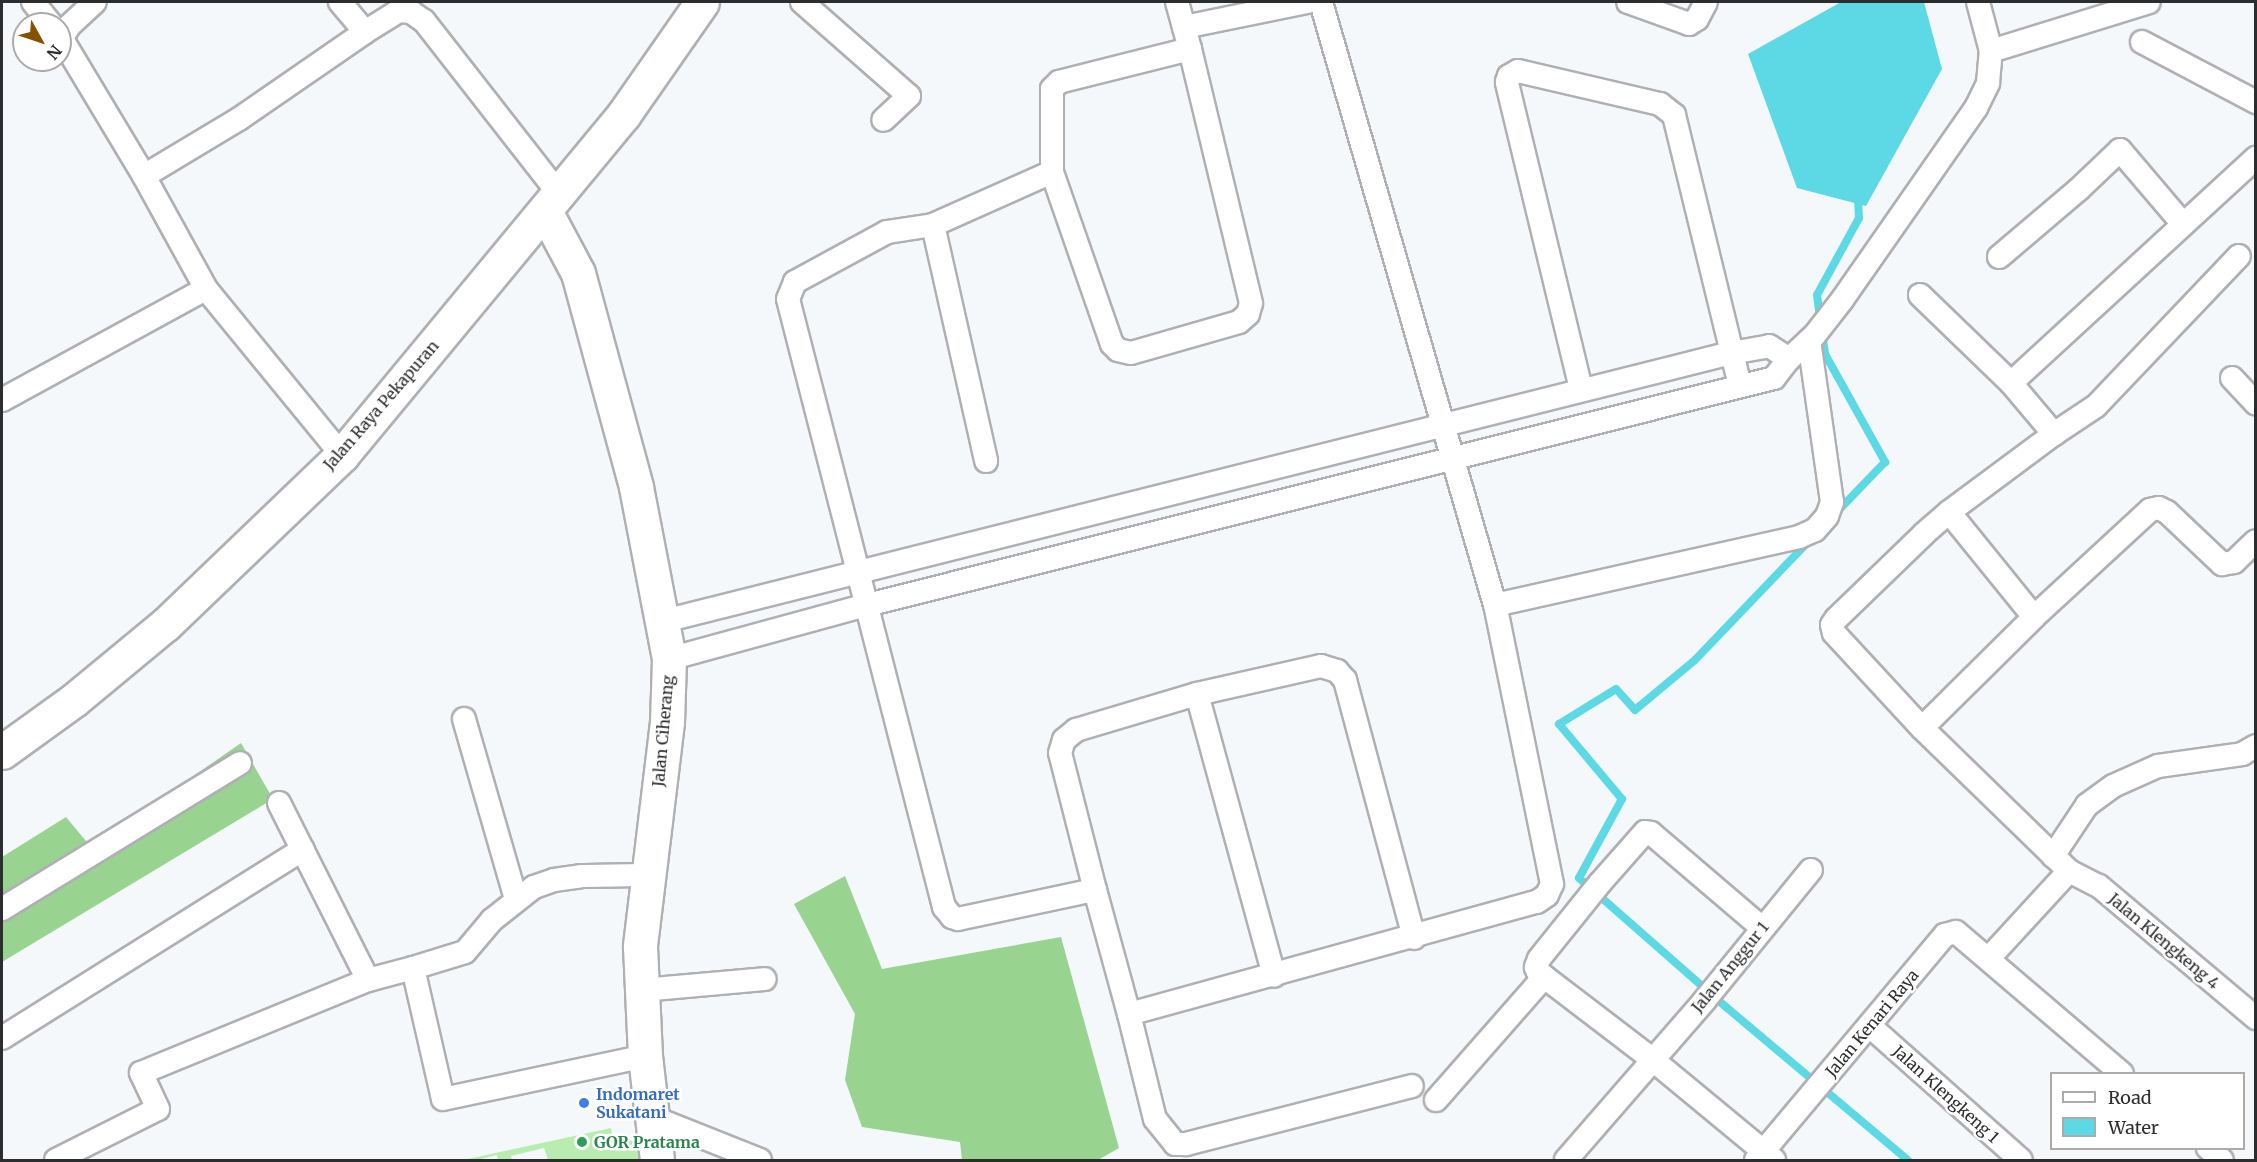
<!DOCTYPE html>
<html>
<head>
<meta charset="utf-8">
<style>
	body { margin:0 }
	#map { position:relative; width:2257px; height:1162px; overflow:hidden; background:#f5f8fb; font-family:Merriweather,serif }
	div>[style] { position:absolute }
	.green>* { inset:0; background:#b8edaf }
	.forest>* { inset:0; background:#98d390 }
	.water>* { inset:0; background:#5dd9e5 }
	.stream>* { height:8px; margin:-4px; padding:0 4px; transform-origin:4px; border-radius:4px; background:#5dd9e5 }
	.roads { filter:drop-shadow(2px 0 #aeb0b4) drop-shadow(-2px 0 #aeb0b4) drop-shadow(0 2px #aeb0b4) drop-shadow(0 -2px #aeb0b4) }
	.street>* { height:22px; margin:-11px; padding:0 11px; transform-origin:11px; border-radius:11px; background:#fff }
	.secondary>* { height:33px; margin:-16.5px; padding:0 16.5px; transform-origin:16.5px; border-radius:16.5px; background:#fff }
	.dots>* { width:16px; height:16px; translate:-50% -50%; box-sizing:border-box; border:3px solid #fff; border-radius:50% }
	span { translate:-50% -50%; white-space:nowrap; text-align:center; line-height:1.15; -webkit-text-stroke:5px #fff; paint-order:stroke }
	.street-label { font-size:16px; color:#2c2d2f }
	.shop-label { font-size:16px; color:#366cbe; font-weight:700 }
	.left { translate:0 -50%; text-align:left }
	.leisure-label { font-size:16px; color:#27864d; font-weight:700 }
	.frame { position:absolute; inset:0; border:3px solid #2c2d2f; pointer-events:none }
	.legend { position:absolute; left:2050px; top:1072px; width:195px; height:78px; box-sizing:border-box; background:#fff; border:2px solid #ababac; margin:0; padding:8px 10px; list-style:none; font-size:18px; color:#2c2d2f }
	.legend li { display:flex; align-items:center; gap:12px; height:30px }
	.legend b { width:30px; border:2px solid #ababac }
	.north { position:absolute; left:12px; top:12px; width:60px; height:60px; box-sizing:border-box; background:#fff; border:2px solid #ababac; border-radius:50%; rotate:130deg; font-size:16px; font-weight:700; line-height:24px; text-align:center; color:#2c2d2f }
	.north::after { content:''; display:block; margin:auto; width:21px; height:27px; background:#875200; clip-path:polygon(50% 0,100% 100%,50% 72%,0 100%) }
</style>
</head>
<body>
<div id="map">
	<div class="green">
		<i style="clip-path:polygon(611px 1128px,615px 1146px,642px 1137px,645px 1160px,548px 1160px,544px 1148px,511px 1156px,512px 1160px,498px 1160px,497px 1155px,477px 1160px,463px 1160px)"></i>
	</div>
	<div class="forest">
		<i style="clip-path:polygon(241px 743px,273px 799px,2px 962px,2px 857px,66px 817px,91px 847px)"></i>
		<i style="clip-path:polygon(845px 876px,882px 969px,1061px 937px,1119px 1148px,1098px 1160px,962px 1160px,960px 1142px,862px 1127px,845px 1080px,855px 1014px,794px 904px)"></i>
	</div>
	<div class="water">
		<i style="clip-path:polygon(1841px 2px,1924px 2px,1942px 69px,1866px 206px,1797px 188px,1748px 54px)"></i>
	</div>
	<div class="stream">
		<i style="left:1820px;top:319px;width:24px;rotate:-97deg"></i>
		<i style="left:1817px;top:295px;width:88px;rotate:-61.4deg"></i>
		<i style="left:1859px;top:218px;width:18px;rotate:-93deg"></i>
		<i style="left:1822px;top:334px;width:20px;rotate:81deg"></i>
		<i style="left:1825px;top:354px;width:124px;rotate:60.9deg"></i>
		<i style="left:1885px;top:462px;width:72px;rotate:133.9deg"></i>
		<i style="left:1808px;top:542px;width:163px;rotate:133.8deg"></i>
		<i style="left:1695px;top:660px;width:78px;rotate:140.2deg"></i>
		<i style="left:1635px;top:710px;width:28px;rotate:-132deg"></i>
		<i style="left:1616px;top:689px;width:67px;rotate:148.4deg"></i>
		<i style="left:1559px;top:724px;width:98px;rotate:50deg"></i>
		<i style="left:1622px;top:799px;width:90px;rotate:118.6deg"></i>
		<i style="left:1579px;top:878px;width:196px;rotate:41.3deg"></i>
		<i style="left:1726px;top:1007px;width:238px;rotate:40.1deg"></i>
	</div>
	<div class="roads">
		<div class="street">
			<i style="left:33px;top:2px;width:28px;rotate:51deg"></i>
			<i style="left:340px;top:2px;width:39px;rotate:50deg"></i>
			<i style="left:802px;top:2px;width:142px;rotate:41.3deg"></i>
			<i style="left:909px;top:96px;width:35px;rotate:137deg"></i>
			<i style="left:1177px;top:2px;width:49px;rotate:74.5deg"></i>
			<i style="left:1190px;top:49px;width:135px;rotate:165.9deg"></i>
			<i style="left:1059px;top:82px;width:10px;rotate:135deg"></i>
			<i style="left:1052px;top:89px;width:83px;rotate:90deg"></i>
			<i style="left:1052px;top:172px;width:130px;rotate:156deg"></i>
			<i style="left:933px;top:225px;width:47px;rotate:171.3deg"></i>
			<i style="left:887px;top:232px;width:105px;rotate:151.5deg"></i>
			<i style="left:795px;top:282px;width:18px;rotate:112deg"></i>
			<i style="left:788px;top:299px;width:628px;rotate:75.61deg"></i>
			<i style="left:944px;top:907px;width:13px;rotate:51deg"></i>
			<i style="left:952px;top:917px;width:6px;rotate:18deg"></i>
			<i style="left:958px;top:919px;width:140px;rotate:-12deg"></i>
			<i style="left:1095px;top:890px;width:129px;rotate:74.7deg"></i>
			<i style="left:1129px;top:1014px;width:423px;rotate:-15.4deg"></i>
			<i style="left:1537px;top:902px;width:12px;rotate:-35deg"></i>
			<i style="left:1547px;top:895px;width:12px;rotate:-66deg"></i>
			<i style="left:1552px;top:884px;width:285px;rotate:-101.5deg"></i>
			<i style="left:1495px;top:605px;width:628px;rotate:-106.1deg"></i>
			<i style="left:1628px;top:2px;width:65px;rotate:19.8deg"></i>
			<i style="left:1689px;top:24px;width:9px;rotate:-32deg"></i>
			<i style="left:1697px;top:19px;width:19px;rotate:-62deg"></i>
			<i style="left:1184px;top:27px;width:126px;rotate:-11.5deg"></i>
			<i style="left:60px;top:36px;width:163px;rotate:59deg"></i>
			<i style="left:144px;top:176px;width:129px;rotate:61.2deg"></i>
			<i style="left:206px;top:289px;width:215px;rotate:50.7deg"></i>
			<i style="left:62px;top:38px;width:14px;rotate:-60deg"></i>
			<i style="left:69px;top:26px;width:35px;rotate:-43deg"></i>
			<i style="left:2142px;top:42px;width:129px;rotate:27.8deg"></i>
			<i style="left:1991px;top:51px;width:165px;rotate:-17.2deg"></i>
			<i style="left:1052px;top:172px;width:182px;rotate:70.8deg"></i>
			<i style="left:1112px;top:344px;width:8px;rotate:45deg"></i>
			<i style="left:1118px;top:350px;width:13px;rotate:13deg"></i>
			<i style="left:1131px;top:353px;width:112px;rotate:-16deg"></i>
			<i style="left:1239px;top:322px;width:12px;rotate:-42deg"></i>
			<i style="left:1248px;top:314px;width:11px;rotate:-75deg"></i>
			<i style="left:1251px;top:303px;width:261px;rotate:-103.5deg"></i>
			<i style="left:144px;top:176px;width:111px;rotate:-31deg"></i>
			<i style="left:239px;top:119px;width:153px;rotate:-34.6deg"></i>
			<i style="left:365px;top:32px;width:39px;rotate:-32deg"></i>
			<i style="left:398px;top:11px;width:13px;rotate:4deg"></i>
			<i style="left:411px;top:12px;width:16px;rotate:35deg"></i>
			<i style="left:424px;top:21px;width:219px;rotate:52deg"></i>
			<i style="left:933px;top:225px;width:242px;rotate:77.3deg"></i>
			<i style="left:1999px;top:257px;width:104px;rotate:-40.3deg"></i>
			<i style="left:2078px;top:190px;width:58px;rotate:-43.6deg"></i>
			<i style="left:2120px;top:150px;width:97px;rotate:49.6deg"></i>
			<i style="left:1920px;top:295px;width:127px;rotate:44deg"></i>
			<i style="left:2011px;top:383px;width:67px;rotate:49.9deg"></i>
			<i style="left:2054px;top:434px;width:131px;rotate:143.4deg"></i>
			<i style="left:1949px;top:512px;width:33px;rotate:139deg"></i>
			<i style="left:1924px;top:534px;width:122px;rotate:136deg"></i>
			<i style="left:1836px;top:619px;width:7px;rotate:124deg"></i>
			<i style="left:1832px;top:625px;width:8px;rotate:76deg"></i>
			<i style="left:1834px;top:633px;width:129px;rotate:47.2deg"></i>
			<i style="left:1922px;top:728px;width:205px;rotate:44.2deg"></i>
			<i style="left:2069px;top:871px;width:34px;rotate:27deg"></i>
			<i style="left:2099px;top:886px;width:205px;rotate:40.1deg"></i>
			<i style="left:2232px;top:378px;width:35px;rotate:47deg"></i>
			<i style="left:2011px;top:383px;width:333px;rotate:-42.6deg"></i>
			<i style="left:1581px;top:389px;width:316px;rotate:-103.6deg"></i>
			<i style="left:1507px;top:82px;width:6px;rotate:-72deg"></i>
			<i style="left:1509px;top:76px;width:10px;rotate:-29deg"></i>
			<i style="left:1518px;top:71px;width:146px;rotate:13.1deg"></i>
			<i style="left:1660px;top:104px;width:18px;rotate:38deg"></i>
			<i style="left:1674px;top:115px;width:279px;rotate:76.3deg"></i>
			<i style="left:2px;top:400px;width:232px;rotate:-28.6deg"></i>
			<i style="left:2054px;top:434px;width:50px;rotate:-33.7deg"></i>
			<i style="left:2096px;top:406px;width:207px;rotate:-46.4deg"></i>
			<i style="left:1949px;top:512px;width:135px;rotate:51deg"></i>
			<i style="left:1495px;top:605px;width:312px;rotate:-12.6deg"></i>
			<i style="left:1799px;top:537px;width:17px;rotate:-24deg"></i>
			<i style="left:1815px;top:530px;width:18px;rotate:-49deg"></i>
			<i style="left:1827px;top:516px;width:15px;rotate:-70deg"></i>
			<i style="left:1832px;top:502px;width:163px;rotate:-98.1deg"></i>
			<i style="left:664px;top:621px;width:1100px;rotate:-14.1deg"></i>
			<i style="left:1731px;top:353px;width:39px;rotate:-10deg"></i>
			<i style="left:1769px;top:346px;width:24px;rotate:33deg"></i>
			<i style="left:669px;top:659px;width:205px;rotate:-15.3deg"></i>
			<i style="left:867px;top:605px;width:935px;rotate:-14.05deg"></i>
			<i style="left:1774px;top:378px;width:24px;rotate:-52deg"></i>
			<i style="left:1789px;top:359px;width:34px;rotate:-43deg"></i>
			<i style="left:1814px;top:336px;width:46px;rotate:-52.1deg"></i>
			<i style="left:1842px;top:300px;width:234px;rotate:-55.1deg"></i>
			<i style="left:1976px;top:108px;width:28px;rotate:-64deg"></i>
			<i style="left:1988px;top:83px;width:32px;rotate:-85deg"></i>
			<i style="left:1991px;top:51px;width:51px;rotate:-104.9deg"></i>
			<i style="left:1197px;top:694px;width:292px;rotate:74.7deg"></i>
			<i style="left:464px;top:719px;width:187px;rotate:73.9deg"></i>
			<i style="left:1922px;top:728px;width:158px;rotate:-44.7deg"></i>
			<i style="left:2034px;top:617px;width:158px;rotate:-42.7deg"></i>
			<i style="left:2150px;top:510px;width:9px;rotate:-13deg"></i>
			<i style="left:2159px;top:508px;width:9px;rotate:27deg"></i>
			<i style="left:2167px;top:512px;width:76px;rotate:43.4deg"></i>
			<i style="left:2222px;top:564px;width:12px;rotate:-9deg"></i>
			<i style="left:2234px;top:562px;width:30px;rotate:-44deg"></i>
			<i style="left:279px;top:803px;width:198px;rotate:63.3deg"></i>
			<i style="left:368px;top:980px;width:47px;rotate:-14.9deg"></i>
			<i style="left:413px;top:968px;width:134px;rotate:77.1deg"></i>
			<i style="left:443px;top:1099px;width:207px;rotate:-12deg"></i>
			<i style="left:2053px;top:856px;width:61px;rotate:-56.3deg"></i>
			<i style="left:2087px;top:805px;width:32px;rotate:-36deg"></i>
			<i style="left:2113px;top:786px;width:49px;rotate:-24deg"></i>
			<i style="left:2158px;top:766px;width:85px;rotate:-8.1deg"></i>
			<i style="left:2242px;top:754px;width:16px;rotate:-30deg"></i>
			<i style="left:1095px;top:890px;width:141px;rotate:-104.3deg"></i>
			<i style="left:1060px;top:753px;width:14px;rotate:-73deg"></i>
			<i style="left:1064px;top:740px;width:16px;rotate:-40deg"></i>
			<i style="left:1076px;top:730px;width:126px;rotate:-16.6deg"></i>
			<i style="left:1197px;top:694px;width:127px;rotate:-12.7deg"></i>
			<i style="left:1321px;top:666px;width:17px;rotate:17deg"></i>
			<i style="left:1337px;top:671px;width:12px;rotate:48deg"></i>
			<i style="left:1345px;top:680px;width:267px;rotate:75deg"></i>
			<i style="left:2px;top:909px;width:279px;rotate:-31.5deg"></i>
			<i style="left:1761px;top:927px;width:145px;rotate:-139.5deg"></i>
			<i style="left:1651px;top:833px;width:6px;rotate:-171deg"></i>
			<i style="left:1645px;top:832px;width:68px;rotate:131.4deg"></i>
			<i style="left:1600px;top:883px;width:97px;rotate:128.8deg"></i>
			<i style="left:1539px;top:959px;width:9px;rotate:111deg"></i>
			<i style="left:1536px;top:967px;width:5px;rotate:68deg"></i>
			<i style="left:1538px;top:972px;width:145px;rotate:37.4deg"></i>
			<i style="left:1653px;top:1060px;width:157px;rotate:39.6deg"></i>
			<i style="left:1989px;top:958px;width:118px;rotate:-47.4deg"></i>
			<i style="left:413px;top:968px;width:54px;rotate:-17.1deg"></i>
			<i style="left:465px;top:952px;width:42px;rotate:-49.8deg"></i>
			<i style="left:492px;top:920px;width:53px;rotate:-38.2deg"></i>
			<i style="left:534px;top:887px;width:21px;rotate:-19deg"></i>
			<i style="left:554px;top:880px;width:27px;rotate:-8deg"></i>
			<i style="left:581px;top:876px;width:66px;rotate:-0.9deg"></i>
			<i style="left:642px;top:990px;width:123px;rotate:-5.1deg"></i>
			<i style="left:1129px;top:1014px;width:108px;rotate:76.1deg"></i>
			<i style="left:1155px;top:1119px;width:32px;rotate:51deg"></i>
			<i style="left:1175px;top:1144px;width:11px"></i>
			<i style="left:1186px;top:1144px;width:233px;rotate:-14.4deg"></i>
			<i style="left:1871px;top:1027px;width:200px;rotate:41.6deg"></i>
			<i style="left:2px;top:1038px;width:355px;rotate:-32.1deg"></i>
			<i style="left:1436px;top:1100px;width:164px;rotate:-48.7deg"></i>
			<i style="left:652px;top:1117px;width:116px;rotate:21.7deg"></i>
			<i style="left:2208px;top:1148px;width:18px;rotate:41deg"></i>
			<i style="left:56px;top:1160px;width:114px;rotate:-26.6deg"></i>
			<i style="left:158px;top:1109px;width:40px;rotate:-115deg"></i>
			<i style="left:141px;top:1073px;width:245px;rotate:-22.3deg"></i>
			<i style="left:1566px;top:1160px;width:211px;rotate:-49deg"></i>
			<i style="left:1704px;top:1001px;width:169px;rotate:-50.8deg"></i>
			<i style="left:1756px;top:1160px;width:294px;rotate:-50deg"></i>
			<i style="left:1945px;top:935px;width:11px;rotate:-15deg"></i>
			<i style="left:1956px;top:932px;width:218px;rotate:40.5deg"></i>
		</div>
		<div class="secondary">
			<i style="left:545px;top:211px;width:70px;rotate:62deg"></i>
			<i style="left:578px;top:273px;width:222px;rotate:74.8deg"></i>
			<i style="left:636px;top:487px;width:175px;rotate:79.1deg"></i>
			<i style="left:669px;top:659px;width:63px;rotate:91.8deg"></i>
			<i style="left:667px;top:722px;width:226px;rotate:96.9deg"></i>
			<i style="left:640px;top:946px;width:110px;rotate:87.4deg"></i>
			<i style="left:645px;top:1056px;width:105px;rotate:83.4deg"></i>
			<i style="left:2px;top:752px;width:89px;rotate:-35.8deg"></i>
			<i style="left:74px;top:700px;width:119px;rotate:-39.6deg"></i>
			<i style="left:166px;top:624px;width:244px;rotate:-43.8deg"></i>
			<i style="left:342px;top:455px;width:442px;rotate:-50.4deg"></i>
			<i style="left:624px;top:114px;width:136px;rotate:-55.1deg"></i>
		</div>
	</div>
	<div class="dots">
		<i style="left:584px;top:1103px;background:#3f7fe0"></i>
		<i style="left:582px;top:1142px;background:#2e9e5b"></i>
	</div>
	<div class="street-label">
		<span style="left:381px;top:405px;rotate:-49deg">Jalan Raya Pekapuran</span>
		<span style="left:663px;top:731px;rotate:-85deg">Jalan Ciherang</span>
		<span style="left:2164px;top:941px;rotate:40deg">Jalan Klengkeng 4</span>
		<span style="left:1730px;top:967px;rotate:-51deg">Jalan Anggur 1</span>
		<span style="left:1872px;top:1023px;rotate:-50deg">Jalan Kenari Raya</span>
		<span style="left:1946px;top:1094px;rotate:42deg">Jalan Klengkeng 1</span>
	</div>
	<div class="shop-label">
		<span class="left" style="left:596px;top:1103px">Indomaret<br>Sukatani</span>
	</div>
	<div class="leisure-label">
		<span class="left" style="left:594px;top:1142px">GOR Pratama</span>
	</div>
	<div class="frame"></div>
	<ul class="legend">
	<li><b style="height:8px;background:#fff"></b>Road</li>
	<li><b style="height:16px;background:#5dd9e5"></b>Water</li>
	</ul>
	<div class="north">N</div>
</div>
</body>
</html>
